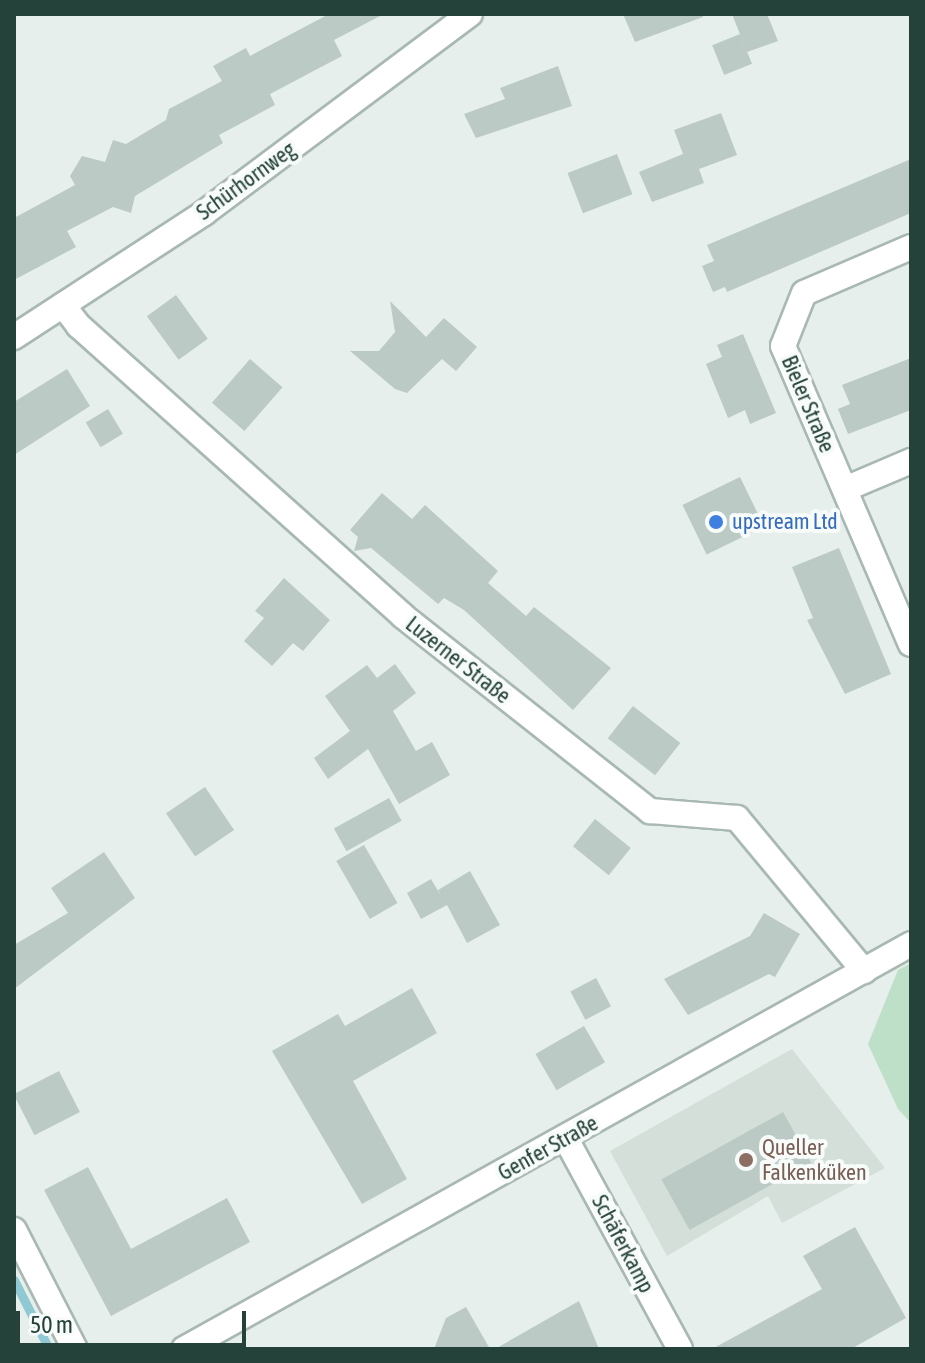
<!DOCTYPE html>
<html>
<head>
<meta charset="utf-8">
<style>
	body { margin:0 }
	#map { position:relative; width:925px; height:1363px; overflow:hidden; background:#e6efeb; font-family:"Asap Condensed",sans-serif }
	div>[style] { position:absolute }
	.built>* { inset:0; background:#d4dfda }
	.green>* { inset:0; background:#bfe0c8 }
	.stream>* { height:9px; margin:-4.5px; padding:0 4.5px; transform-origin:4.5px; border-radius:4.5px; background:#8ec9d4 }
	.building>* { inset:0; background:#bbcac4; transform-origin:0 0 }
	.roads { filter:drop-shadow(2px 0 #a8b8b2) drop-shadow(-2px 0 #a8b8b2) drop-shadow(0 2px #a8b8b2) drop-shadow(0 -2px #a8b8b2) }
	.minor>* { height:24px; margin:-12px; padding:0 12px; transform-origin:12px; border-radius:12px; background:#fff }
	.dots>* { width:22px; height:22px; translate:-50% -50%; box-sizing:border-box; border:4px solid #f7fbf9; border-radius:50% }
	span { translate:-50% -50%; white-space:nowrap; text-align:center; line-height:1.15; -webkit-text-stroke:8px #f7fbf9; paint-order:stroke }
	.street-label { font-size:22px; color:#24423a }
	.shop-label { font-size:22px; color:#366cbe }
	.left { translate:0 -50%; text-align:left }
	.education-label { font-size:22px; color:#785e54 }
	.frame { position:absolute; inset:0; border:16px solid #24423a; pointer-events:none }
	.scale { position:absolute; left:16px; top:1311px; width:230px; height:36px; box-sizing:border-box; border:4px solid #24423a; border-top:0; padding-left:10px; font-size:24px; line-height:28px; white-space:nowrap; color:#24423a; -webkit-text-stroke:6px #f7fbf9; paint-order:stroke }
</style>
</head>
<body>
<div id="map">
	<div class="built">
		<i style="clip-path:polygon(792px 1049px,885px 1168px,782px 1223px,768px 1196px,667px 1256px,610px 1151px)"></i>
	</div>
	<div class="green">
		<i style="clip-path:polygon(911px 963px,911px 1123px,898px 1109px,868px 1044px,898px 970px)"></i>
	</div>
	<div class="stream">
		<i style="left:14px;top:1280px;width:77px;rotate:63.1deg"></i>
	</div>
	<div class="building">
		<i style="clip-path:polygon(329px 14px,384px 14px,334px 40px,342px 56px,270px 94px,275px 105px,219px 135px,223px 143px,135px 196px,131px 213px,113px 207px,67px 231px,76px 247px,14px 280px,14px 218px,75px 185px,70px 176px,82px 156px,105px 162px,113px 140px,126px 144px,166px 120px,169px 109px,222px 81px,213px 66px,246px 48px,250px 56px)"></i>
		<i style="clip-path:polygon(623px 14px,703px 14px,703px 17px,635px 42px)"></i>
		<i style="clip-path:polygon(732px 14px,767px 14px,778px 41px,747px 52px)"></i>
		<i style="left:740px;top:34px;width:32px;height:30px;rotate:68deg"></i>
		<i style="clip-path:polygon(558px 66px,572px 106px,476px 138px,464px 114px,505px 99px,500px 88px)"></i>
		<i style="clip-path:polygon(721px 113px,737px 155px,699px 169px,704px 183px,652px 202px,639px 172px,683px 154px,674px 130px)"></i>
		<i style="left:617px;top:154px;width:43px;height:53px;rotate:69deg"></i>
		<i style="clip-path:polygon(911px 159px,911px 213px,727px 292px,725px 287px,713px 292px,702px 266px,714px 261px,707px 245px)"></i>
		<i style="left:176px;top:295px;width:54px;height:36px;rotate:54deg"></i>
		<i style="clip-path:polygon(390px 301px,426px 337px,444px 318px,477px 347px,456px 371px,442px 359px,407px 393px,395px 389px,350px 351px,379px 351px,395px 332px)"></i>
		<i style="clip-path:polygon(743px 334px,776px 413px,750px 424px,745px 410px,728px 418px,706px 364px,722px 357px,717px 345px)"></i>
		<i style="clip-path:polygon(911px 358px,911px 410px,848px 434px,838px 409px,850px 404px,842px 385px)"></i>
		<i style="left:250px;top:359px;width:43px;height:58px;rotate:41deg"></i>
		<i style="clip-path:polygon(67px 369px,90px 406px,14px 455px,14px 402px)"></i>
		<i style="left:108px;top:409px;width:29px;height:26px;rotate:59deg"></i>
		<i style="left:740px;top:477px;width:55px;height:64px;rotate:64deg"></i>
		<i style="clip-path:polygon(382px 493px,412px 519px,425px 505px,498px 571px,488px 583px,526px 616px,534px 607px,611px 668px,573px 710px,464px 610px,444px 598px,438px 604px,371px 548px,354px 551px,358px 537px,350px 530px)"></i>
		<i style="clip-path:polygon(839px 548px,891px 674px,845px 694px,807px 620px,813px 618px,792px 567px)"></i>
		<i style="clip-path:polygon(284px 578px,330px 620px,303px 651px,293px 643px,272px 666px,244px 641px,264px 618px,255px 611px)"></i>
		<i style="clip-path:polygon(395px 664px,416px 693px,393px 711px,416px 751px,432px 742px,450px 775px,399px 804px,368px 749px,328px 779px,314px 758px,350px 731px,325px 696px,367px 665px,377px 678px)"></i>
		<i style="left:633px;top:706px;width:60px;height:41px;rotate:38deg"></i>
		<i style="left:205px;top:787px;width:52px;height:47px;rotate:56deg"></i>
		<i style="left:389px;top:798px;width:26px;height:63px;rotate:61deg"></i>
		<i style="left:595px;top:819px;width:46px;height:35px;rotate:39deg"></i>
		<i style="left:364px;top:845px;width:67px;height:32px;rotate:60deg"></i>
		<i style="clip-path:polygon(104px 852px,135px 898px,14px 989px,14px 945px,68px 913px,51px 888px)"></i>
		<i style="clip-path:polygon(470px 871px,500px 925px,467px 943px,447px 905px,421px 919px,407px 893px,431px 879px,441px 896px,438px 890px)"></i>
		<i style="clip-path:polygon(764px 913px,800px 934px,775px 977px,769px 974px,688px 1015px,664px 979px,750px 936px)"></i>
		<i style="left:596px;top:978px;width:32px;height:29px;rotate:62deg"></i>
		<i style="clip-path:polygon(412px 988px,437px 1033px,353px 1081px,407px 1179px,362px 1204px,272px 1051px,338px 1014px,345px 1026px)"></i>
		<i style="left:584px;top:1026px;width:42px;height:56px;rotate:60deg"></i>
		<i style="left:59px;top:1071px;width:46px;height:51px;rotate:63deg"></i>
		<i style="left:783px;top:1112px;width:58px;height:139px;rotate:61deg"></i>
		<i style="clip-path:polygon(88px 1167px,131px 1249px,227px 1198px,250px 1242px,111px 1316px,44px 1190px)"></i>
		<i style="clip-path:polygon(855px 1227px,906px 1318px,851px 1349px,712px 1349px,822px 1289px,803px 1256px)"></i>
		<i style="clip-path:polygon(579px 1301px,599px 1349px,495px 1349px)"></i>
		<i style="clip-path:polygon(466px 1307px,490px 1349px,434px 1349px,446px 1318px)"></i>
	</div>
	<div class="roads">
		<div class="minor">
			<i style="left:911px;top:247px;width:116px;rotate:156.7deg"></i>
			<i style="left:804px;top:293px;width:57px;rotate:111.6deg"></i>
			<i style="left:783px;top:346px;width:324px;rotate:66.8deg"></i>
			<i style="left:63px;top:305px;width:26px;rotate:53deg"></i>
			<i style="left:79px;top:326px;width:435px;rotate:41.8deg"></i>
			<i style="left:403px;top:616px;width:315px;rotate:38.3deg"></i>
			<i style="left:650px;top:811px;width:87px;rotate:4.6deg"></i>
			<i style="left:737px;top:818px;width:199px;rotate:50.3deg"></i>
			<i style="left:14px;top:337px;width:227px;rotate:-33.1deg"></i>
			<i style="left:204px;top:213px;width:332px;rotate:-36.8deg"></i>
			<i style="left:845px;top:489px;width:72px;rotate:-23deg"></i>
			<i style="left:566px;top:1139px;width:239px;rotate:61.5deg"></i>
			<i style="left:14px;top:1230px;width:134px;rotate:62.9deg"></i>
			<i style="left:184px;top:1349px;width:832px;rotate:-29.12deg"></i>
		</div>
	</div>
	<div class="dots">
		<i style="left:716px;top:522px;background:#3f7fe0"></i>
		<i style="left:746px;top:1160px;background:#8d6e63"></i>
	</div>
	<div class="street-label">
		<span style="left:246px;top:181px;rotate:-36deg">Schürhornweg</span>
		<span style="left:808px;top:404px;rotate:67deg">Bieler Straße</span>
		<span style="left:458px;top:660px;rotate:38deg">Luzerner Straße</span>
		<span style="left:548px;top:1148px;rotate:-29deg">Genfer Straße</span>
		<span style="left:623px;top:1244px;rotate:62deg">Schäferkamp</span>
	</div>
	<div class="shop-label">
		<span class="left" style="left:732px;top:522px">upstream Ltd</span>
	</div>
	<div class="education-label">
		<span class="left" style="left:762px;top:1160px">Queller<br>Falkenküken</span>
	</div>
	<div class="frame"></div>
	<div class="scale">50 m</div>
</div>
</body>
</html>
